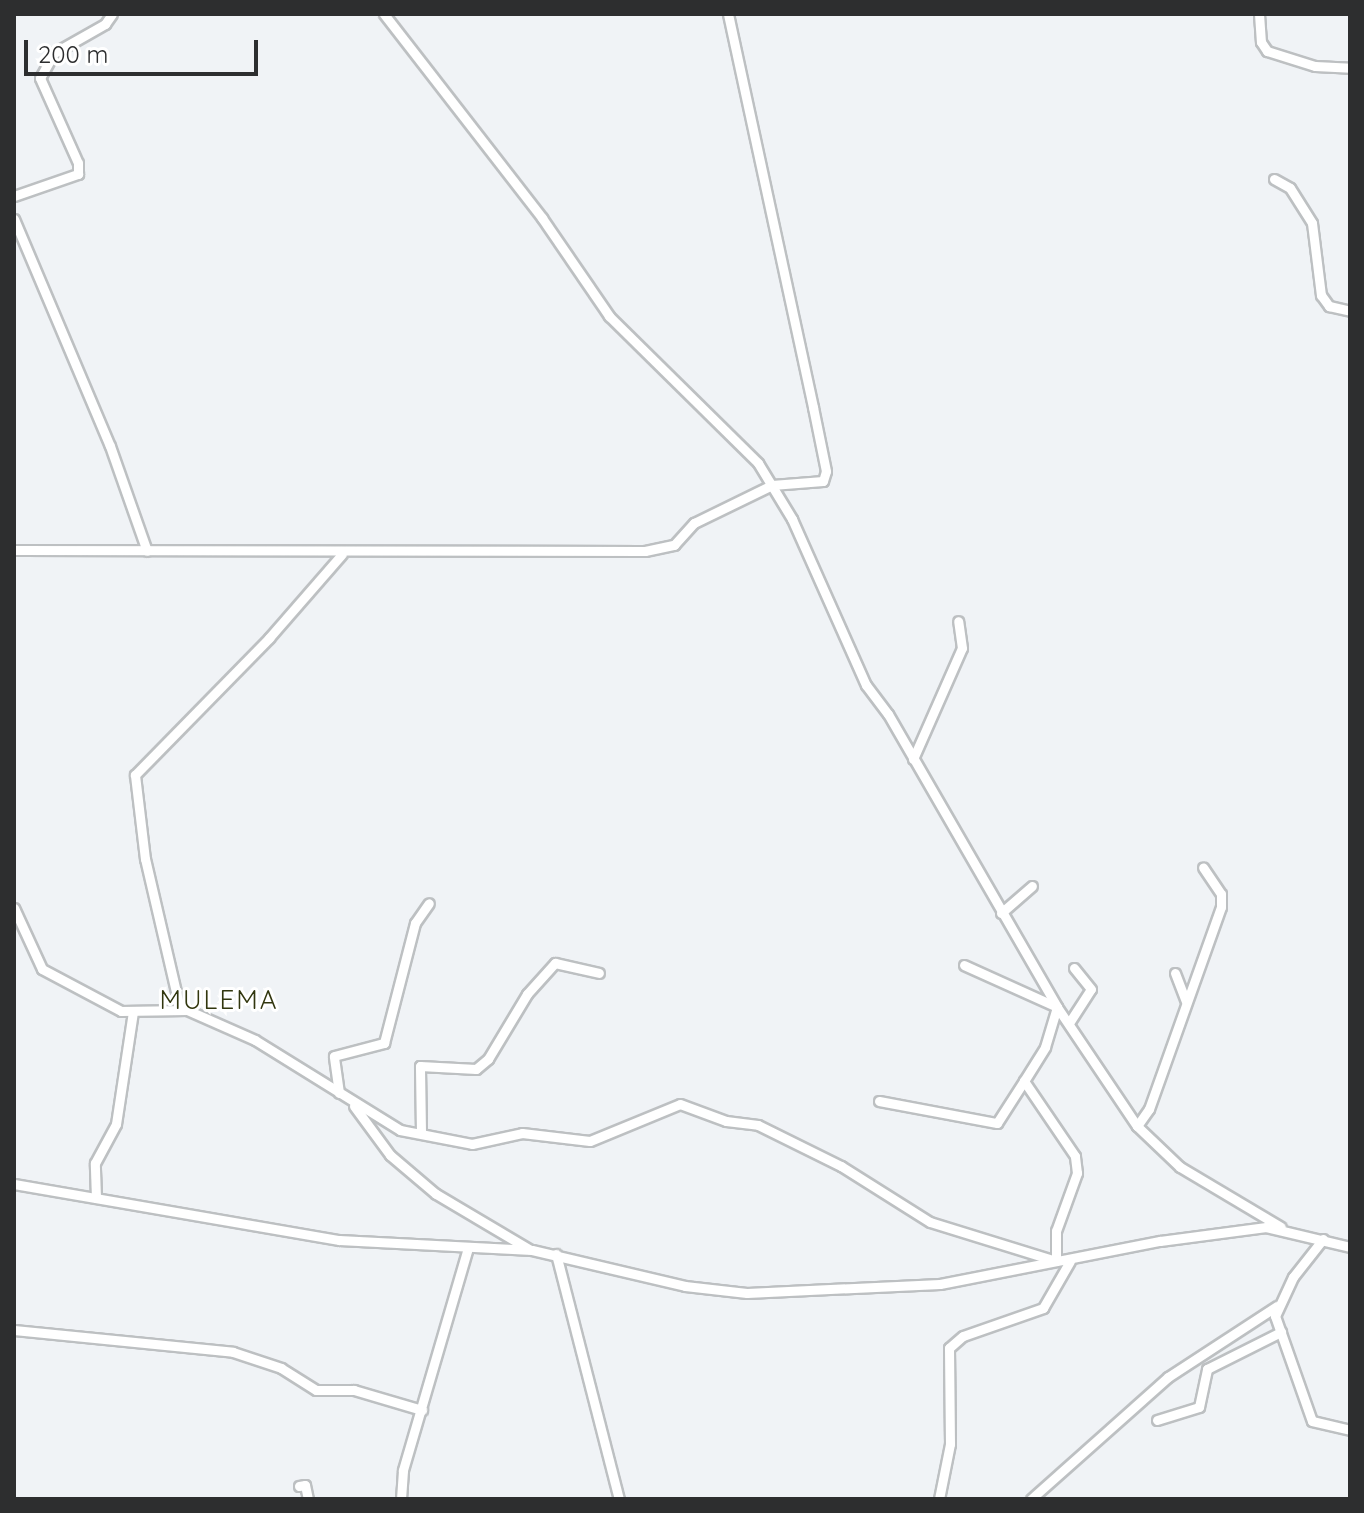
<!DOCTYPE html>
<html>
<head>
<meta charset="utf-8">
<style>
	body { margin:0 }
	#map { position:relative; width:1364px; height:1513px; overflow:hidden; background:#f0f3f6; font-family:Quicksand,sans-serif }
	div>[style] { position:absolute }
	.roads { filter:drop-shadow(2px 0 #bdc0c2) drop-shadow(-2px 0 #bdc0c2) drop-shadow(0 2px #bdc0c2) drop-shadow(0 -2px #bdc0c2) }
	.minor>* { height:9px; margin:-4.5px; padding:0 4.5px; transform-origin:4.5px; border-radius:4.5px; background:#fff }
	span { translate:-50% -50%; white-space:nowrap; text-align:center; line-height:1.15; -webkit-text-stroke:6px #fff; paint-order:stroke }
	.quarter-label { font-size:26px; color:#31360e; letter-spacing:2px }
	.frame { position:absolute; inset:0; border:16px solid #2d2e2f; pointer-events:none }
	.scale { position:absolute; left:24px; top:40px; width:234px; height:36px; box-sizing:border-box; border:4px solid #2d2e2f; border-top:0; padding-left:10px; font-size:24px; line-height:28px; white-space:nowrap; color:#2d2e2f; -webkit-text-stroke:6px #fff; paint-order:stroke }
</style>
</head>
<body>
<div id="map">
	<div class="roads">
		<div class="minor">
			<i style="left:384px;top:14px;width:258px;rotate:52.2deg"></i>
			<i style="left:542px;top:218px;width:119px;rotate:55.6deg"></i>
			<i style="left:609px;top:316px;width:209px;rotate:44.6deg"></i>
			<i style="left:758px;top:463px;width:66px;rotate:58.7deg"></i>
			<i style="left:792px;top:519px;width:182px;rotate:66deg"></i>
			<i style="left:866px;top:685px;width:36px;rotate:53deg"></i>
			<i style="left:888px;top:714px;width:338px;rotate:60deg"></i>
			<i style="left:1057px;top:1007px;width:143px;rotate:56.1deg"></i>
			<i style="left:1137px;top:1126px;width:59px;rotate:43.6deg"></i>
			<i style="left:1180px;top:1167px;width:117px;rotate:30.7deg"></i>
			<i style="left:1259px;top:14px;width:28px;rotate:86deg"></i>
			<i style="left:1261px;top:42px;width:11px;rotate:56deg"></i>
			<i style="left:1267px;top:51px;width:50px;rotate:17.4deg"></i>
			<i style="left:1315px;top:66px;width:35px;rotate:3deg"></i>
			<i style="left:1274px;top:179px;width:18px;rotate:29deg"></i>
			<i style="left:1290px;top:188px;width:41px;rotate:57.8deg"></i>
			<i style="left:1312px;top:223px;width:73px;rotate:82.9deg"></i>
			<i style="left:1321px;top:295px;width:14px;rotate:54deg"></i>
			<i style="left:1329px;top:306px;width:22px;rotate:13deg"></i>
			<i style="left:14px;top:196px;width:68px;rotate:-19deg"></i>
			<i style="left:78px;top:174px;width:11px;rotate:-90deg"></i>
			<i style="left:78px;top:163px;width:93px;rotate:-114.1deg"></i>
			<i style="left:40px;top:78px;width:29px;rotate:-61deg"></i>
			<i style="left:54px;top:53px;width:59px;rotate:-29.6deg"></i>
			<i style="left:105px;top:24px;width:12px;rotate:-55deg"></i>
			<i style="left:14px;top:219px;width:246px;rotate:67.1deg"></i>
			<i style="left:110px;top:446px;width:111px;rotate:70.6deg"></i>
			<i style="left:14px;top:550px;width:631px;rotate:0.09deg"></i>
			<i style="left:645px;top:551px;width:30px;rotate:-12deg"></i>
			<i style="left:674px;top:545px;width:30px;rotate:-48deg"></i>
			<i style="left:694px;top:523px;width:87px;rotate:-26deg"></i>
			<i style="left:772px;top:485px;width:51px;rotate:-4.5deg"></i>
			<i style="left:823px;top:481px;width:10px;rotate:-73deg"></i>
			<i style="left:826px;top:471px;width:65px;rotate:-101.5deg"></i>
			<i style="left:813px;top:407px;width:402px;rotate:-102.2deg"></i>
			<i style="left:913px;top:759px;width:121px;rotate:-66.2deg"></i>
			<i style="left:962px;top:648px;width:27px;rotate:-98deg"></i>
			<i style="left:14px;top:908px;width:67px;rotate:65.3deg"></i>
			<i style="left:42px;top:969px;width:89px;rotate:28deg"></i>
			<i style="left:121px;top:1011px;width:66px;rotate:-0.9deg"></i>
			<i style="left:187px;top:1010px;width:74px;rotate:23.8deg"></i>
			<i style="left:255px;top:1040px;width:171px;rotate:31.8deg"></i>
			<i style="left:400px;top:1130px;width:73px;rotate:11deg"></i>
			<i style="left:472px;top:1144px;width:51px;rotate:-12.4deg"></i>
			<i style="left:522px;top:1133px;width:68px;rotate:6.7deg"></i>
			<i style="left:590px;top:1141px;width:97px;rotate:-22.3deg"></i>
			<i style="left:680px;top:1104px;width:49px;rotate:20.3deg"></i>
			<i style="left:726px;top:1121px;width:32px;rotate:7deg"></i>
			<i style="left:758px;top:1125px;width:93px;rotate:26.3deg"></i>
			<i style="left:841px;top:1166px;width:105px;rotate:32.2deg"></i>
			<i style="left:930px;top:1222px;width:132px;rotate:17.2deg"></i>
			<i style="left:1056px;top:1261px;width:30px;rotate:-90deg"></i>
			<i style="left:1056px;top:1231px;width:62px;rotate:-70.1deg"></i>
			<i style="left:1077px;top:1173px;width:17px;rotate:-97deg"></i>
			<i style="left:1075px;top:1156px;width:91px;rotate:-124.2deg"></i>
			<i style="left:1024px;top:1081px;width:40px;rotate:-58deg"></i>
			<i style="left:1045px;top:1047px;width:42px;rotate:-73.3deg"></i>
			<i style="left:1057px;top:1007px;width:102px;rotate:-155.7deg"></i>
			<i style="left:1001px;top:913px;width:41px;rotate:-41.1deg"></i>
			<i style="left:1175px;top:973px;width:30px;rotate:69deg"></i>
			<i style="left:180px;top:1009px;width:154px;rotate:-103.1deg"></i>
			<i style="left:145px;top:859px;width:85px;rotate:-96.8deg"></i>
			<i style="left:135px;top:775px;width:192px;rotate:-45.6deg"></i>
			<i style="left:269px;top:638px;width:111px;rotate:-49deg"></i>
			<i style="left:1069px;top:1023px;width:40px;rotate:-57.1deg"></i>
			<i style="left:1091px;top:989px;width:27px;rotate:-129deg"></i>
			<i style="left:339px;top:1093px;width:37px;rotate:-98deg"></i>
			<i style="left:334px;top:1056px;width:52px;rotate:-14.6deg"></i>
			<i style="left:384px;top:1043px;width:124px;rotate:-75.5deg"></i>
			<i style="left:415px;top:923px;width:24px;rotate:-55deg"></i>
			<i style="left:879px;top:1101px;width:120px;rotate:10.6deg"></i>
			<i style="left:997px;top:1123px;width:50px;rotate:-57.3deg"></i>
			<i style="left:354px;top:1106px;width:61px;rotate:53.7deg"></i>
			<i style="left:390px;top:1155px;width:60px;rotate:40.3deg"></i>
			<i style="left:436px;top:1194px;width:108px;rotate:30.6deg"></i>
			<i style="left:1137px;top:1126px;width:21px;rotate:-55deg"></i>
			<i style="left:1149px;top:1109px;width:214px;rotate:-70.4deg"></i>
			<i style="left:1221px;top:907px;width:13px;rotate:-90deg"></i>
			<i style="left:1221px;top:894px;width:32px;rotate:-124deg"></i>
			<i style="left:421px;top:1132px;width:66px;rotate:-90.9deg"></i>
			<i style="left:420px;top:1066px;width:56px;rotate:3.1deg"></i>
			<i style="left:476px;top:1069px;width:16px;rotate:-40deg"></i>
			<i style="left:488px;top:1059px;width:76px;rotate:-59deg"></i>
			<i style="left:527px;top:994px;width:42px;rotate:-47.9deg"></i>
			<i style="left:555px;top:963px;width:45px;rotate:12.8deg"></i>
			<i style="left:14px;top:1184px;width:330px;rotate:9.8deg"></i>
			<i style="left:339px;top:1240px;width:193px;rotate:3deg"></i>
			<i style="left:532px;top:1250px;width:157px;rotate:13.2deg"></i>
			<i style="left:685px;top:1286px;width:62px;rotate:6.4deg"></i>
			<i style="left:747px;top:1293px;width:193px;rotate:-2.7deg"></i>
			<i style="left:940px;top:1284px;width:224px;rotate:-11.1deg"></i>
			<i style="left:1160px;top:1241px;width:107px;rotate:-7.5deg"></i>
			<i style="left:1266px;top:1227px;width:86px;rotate:13.4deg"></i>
			<i style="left:96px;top:1198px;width:35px;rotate:-92deg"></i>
			<i style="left:95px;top:1163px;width:44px;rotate:-61.7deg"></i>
			<i style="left:116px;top:1124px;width:114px;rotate:-81.4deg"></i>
			<i style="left:1323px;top:1239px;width:48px;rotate:128.3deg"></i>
			<i style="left:1293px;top:1277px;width:43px;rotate:114.8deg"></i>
			<i style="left:1275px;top:1316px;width:111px;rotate:70.6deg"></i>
			<i style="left:1312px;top:1421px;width:39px;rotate:13deg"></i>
			<i style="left:556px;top:1254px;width:253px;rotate:75.6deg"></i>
			<i style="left:14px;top:1330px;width:220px;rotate:5.7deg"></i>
			<i style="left:233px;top:1352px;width:51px;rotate:18.4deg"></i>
			<i style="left:281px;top:1368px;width:41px;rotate:32.2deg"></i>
			<i style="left:316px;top:1390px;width:38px"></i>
			<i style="left:354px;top:1390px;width:71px;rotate:16.4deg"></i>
			<i style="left:1157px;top:1420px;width:44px;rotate:-17.2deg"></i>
			<i style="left:1199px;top:1407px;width:39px;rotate:-78deg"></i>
			<i style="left:1207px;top:1369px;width:83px;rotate:-26.6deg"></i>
			<i style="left:299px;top:1486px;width:6px;rotate:-9deg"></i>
			<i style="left:305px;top:1485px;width:14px;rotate:78deg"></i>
			<i style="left:401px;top:1499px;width:29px;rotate:-86deg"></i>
			<i style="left:403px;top:1470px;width:231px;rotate:-73.7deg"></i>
			<i style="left:939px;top:1499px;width:56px;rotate:-78.7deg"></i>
			<i style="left:950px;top:1444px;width:96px;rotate:-90.6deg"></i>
			<i style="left:949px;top:1348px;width:18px;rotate:-41deg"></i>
			<i style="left:963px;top:1336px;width:85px;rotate:-19.3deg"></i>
			<i style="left:1043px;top:1308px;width:54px;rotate:-60.1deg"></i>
			<i style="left:1031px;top:1499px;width:183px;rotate:-41.7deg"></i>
			<i style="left:1168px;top:1377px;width:130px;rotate:-33.1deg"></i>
		</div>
	</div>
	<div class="quarter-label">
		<span style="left:219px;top:1000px">MULEMA</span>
	</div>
	<div class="frame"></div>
	<div class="scale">200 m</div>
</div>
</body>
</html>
